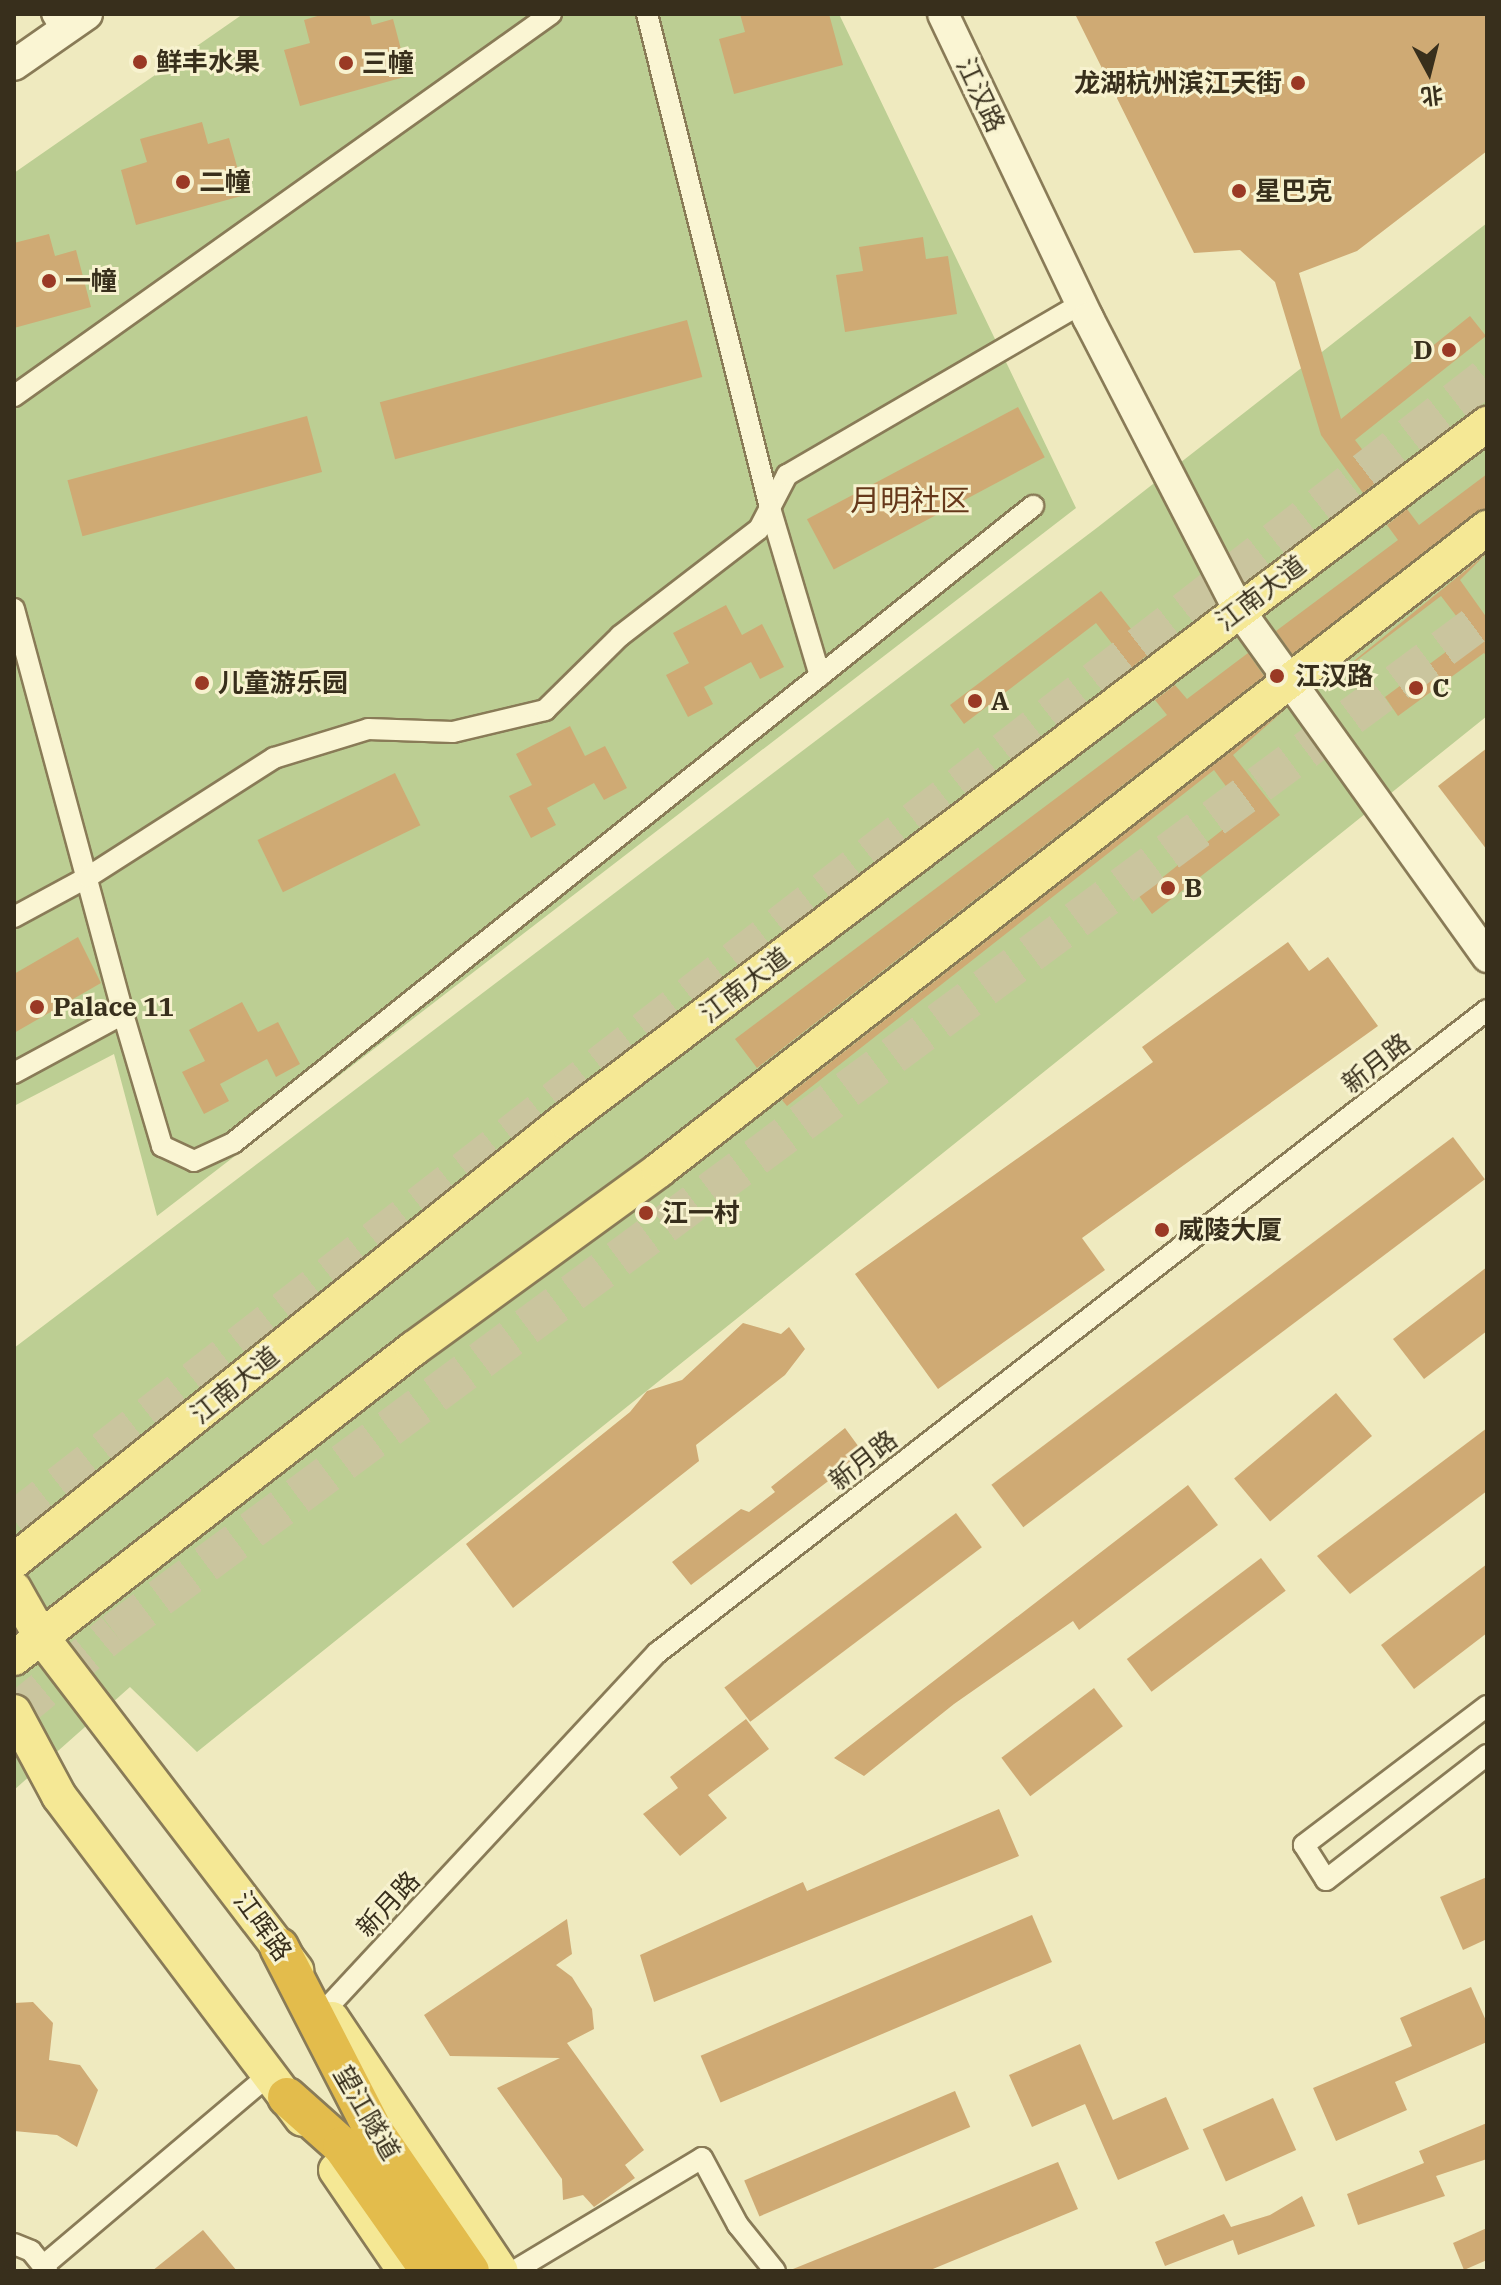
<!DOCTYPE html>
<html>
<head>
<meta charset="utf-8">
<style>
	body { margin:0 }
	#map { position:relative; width:1501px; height:2285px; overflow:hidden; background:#efeabf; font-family:"IBM Plex Serif","Noto Sans SC",serif }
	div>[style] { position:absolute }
	.green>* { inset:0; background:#bcce93 }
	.building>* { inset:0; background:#cfaa74; transform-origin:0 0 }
	.highway-tunnel>* { height:38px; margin-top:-19px; transform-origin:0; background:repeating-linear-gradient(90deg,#cac59e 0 38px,transparent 0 57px) }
	.roads { filter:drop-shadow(2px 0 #897b57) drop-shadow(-2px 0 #897b57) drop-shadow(0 2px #897b57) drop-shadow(0 -2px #897b57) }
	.street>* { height:20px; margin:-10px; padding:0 10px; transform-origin:10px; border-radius:10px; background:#faf5d3 }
	.secondary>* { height:30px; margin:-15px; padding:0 15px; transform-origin:15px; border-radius:15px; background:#faf5d3 }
	.primary>* { height:34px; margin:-17px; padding:0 17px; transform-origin:17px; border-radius:17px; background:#f5e895 }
	.highway>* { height:38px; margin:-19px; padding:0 19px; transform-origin:19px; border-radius:19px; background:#e3bc4c }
	.dots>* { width:22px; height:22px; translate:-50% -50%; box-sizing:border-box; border:4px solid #f7f2cf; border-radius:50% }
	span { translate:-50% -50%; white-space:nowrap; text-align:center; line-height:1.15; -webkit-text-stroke:6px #f7f2cf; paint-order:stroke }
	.poi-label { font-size:26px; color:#382f1c; font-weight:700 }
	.left { translate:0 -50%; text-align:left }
	.right { translate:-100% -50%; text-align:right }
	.street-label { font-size:26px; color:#382f1c }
	.quarter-label { font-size:30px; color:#66381a }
	.frame { position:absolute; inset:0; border:16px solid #382f1c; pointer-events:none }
	.north { position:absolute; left:1389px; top:32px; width:80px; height:80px; -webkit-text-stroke:6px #f7f2cf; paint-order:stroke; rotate:173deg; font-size:22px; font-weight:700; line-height:32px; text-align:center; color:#382f1c }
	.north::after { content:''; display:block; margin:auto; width:28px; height:36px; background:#382f1c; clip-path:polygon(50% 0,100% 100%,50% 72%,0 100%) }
</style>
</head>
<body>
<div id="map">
	<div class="green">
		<i style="clip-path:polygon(243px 14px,839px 14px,1076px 508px,157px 1216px,114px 1054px,14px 1106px,14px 173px)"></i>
		<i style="clip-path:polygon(1487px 223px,1487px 716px,197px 1752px,130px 1687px,14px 1790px,14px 1348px,1098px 527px)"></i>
	</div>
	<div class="building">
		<i style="clip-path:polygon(324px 14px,369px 14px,372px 25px,393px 19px,408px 76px,300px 106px,284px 50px,310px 43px,304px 20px)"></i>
		<i style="clip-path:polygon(740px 14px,829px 14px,843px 65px,734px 94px,719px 39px,745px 32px)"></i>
		<i style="clip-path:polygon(1075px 14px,1487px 14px,1487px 151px,1357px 251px,1299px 273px,1341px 419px,1470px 316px,1486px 336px,1355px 440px,1383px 477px,1363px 493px,1321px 435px,1275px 282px,1240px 250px,1194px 253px)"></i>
		<i style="clip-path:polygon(202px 122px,208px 144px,229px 138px,245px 195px,136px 225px,121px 170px,147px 162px,140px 139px)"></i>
		<i style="clip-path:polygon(49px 234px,55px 256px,76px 250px,91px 307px,14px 328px,14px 243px)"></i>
		<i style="clip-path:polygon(923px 237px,926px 259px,948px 256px,957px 314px,845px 332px,836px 275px,863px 271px,859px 247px)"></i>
		<i style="left:687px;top:320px;width:59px;height:318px;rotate:75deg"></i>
		<i style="left:1018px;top:407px;width:57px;height:239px;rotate:62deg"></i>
		<i style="left:307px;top:416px;width:58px;height:248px;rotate:75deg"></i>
		<i style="clip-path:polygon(1487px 474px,1487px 508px,1292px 654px,1276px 631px,1398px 540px,1387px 525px,1407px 509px,1419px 525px)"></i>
		<i style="clip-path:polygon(1487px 553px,1460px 580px,1487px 618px,1487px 657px,1484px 653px,1398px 716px,1385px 697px,1470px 634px,1441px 596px,1318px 690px)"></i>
		<i style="clip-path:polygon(1101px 591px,1150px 653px,1131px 668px,1096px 623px,964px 724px,950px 705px)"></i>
		<i style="clip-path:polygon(726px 605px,742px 635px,762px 624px,784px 667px,760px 679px,751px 662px,704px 687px,713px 704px,688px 717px,666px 675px,689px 663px,673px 633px)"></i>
		<i style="clip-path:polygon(1248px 653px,1264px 676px,757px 1068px,735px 1039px,1167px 715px,1155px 700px,1175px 685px,1187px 699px)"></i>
		<i style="clip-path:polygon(1287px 708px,1233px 755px,1280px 815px,1152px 914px,1139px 896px,1245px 812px,1214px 770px,787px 1106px,782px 1100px)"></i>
		<i style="clip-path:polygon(570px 726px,585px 756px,605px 746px,627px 788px,604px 800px,594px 783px,547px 808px,556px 825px,531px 838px,509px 796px,532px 785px,516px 754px)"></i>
		<i style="clip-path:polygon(1487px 748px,1487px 850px,1438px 786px)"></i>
		<i style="left:395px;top:773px;width:58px;height:153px;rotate:64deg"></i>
		<i style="clip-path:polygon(78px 937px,101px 983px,14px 1033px,14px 974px)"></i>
		<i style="clip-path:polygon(1288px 942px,1309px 971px,1328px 957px,1378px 1026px,1082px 1238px,1105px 1270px,938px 1389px,855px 1274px,1153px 1062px,1142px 1047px)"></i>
		<i style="clip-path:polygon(242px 1002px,258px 1032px,278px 1022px,300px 1064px,276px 1077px,267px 1059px,220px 1084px,229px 1101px,204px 1114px,182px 1072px,205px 1061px,189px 1030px)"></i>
		<i style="left:1453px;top:1137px;width:53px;height:578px;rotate:53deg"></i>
		<i style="clip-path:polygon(1487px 1267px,1487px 1331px,1424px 1379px,1393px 1339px)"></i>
		<i style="clip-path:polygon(743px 1323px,781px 1334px,789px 1327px,805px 1349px,785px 1375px,696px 1445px,699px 1461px,513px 1608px,466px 1544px,630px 1412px,647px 1391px,682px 1380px)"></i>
		<i style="left:1336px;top:1393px;width:56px;height:133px;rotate:50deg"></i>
		<i style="clip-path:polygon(845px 1428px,864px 1454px,691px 1585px,672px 1562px,741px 1509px,749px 1512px,775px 1492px,771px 1487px)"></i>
		<i style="clip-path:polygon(1487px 1428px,1487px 1491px,1350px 1594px,1317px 1556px)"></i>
		<i style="clip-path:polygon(1188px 1485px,1218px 1525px,1079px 1630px,1073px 1621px,954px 1704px,864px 1776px,834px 1758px)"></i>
		<i style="left:956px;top:1513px;width:43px;height:290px;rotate:53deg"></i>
		<i style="left:1261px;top:1558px;width:41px;height:168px;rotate:53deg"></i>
		<i style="clip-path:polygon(1487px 1564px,1487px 1633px,1414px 1689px,1381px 1645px)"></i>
		<i style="left:1094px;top:1688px;width:48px;height:116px;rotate:53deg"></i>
		<i style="clip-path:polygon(746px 1719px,769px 1749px,708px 1795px,727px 1818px,680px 1856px,643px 1814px,678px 1788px,670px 1777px)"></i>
		<i style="clip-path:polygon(999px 1809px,1019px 1856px,654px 2002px,640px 1955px,803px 1882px,807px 1891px)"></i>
		<i style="clip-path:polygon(1487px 1877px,1487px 1939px,1463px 1950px,1440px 1897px)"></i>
		<i style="left:1032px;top:1915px;width:51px;height:360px;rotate:67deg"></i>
		<i style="clip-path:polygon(567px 1919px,572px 1954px,556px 1965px,572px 1977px,592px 2009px,594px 2029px,567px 2043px,644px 2150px,625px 2165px,635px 2178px,594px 2207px,583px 2195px,563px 2200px,562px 2179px,497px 2088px,560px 2058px,450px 2056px,424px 2015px)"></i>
		<i style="clip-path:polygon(1471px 1987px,1487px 2023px,1487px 2042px,1395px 2082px,1407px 2110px,1336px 2141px,1313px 2088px,1412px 2046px,1400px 2018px)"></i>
		<i style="clip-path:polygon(33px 2002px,53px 2023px,49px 2060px,80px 2065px,98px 2090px,77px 2147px,57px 2135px,14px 2131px,14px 2003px)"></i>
		<i style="clip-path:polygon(1080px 2044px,1113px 2120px,1166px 2097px,1189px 2149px,1118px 2180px,1085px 2104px,1032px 2127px,1009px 2075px)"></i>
		<i style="left:955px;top:2091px;width:39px;height:229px;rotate:67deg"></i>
		<i style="left:1273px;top:2098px;width:57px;height:77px;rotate:66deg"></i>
		<i style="clip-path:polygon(1487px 2123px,1487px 2159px,1436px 2176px,1445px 2196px,1358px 2225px,1347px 2194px,1424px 2163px,1419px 2151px)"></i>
		<i style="clip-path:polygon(1058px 2162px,1078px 2209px,928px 2271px,788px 2271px)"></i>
		<i style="clip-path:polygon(1302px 2196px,1315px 2226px,1238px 2255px,1233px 2240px,1165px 2266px,1155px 2242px,1224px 2214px,1231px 2227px,1270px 2215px)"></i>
		<i style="clip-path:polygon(1487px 2228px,1487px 2260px,1464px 2270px,1453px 2243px)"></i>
		<i style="clip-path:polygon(203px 2230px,237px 2271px,152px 2271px)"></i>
	</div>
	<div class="highway-tunnel">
		<i style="left:14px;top:1520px;width:1865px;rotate:-37.83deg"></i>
		<i style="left:14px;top:1714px;width:129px;rotate:-39.4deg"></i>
		<i style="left:114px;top:1632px;width:1708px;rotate:-36.5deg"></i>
	</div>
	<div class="roads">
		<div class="street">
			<i style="left:52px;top:14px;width:20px;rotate:60deg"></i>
			<i style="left:647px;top:14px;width:509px;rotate:76.02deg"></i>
			<i style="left:770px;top:508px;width:175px;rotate:73.4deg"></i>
			<i style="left:14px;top:396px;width:659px;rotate:-35.43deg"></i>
			<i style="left:14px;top:609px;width:419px;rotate:74.9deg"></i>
			<i style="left:14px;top:917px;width:84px;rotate:-28.4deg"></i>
			<i style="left:88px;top:877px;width:221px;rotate:-32.6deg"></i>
			<i style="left:274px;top:758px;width:98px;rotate:-17.1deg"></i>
			<i style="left:368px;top:729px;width:85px;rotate:2deg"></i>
			<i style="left:453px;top:732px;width:95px;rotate:-13.4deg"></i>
			<i style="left:545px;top:710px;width:105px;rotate:-44.6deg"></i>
			<i style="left:620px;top:636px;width:175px;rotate:-37.6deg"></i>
			<i style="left:759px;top:529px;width:61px;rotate:-62.6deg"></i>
			<i style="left:787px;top:475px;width:340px;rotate:-30.2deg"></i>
			<i style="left:14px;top:1073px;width:124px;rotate:-28.4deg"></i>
			<i style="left:123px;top:1014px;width:138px;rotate:73.5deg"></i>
			<i style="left:162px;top:1146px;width:35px;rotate:25deg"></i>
			<i style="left:194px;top:1161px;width:43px;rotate:-24.8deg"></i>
			<i style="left:233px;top:1143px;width:1023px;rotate:-38.53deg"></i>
			<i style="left:1487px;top:1706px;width:230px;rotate:142.8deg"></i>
			<i style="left:1304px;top:1845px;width:41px;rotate:57.8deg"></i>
			<i style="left:1326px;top:1880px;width:204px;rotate:-37.8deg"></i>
			<i style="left:325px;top:2010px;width:488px;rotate:-47.1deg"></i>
			<i style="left:657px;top:1653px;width:1050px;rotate:-37.76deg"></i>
			<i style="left:14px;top:2244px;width:18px;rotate:22deg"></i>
			<i style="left:31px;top:2251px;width:26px;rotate:51deg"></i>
			<i style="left:43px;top:2266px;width:296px;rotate:-40.2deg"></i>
			<i style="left:514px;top:2271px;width:219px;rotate:-31deg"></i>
			<i style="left:702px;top:2158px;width:76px;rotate:61.8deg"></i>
			<i style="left:738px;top:2225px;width:59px;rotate:51.2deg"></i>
		</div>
		<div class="secondary">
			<i style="left:943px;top:14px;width:337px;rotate:64.5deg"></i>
			<i style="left:1088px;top:318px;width:329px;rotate:62.7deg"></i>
			<i style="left:1239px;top:610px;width:427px;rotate:54.4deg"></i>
			<i style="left:14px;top:65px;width:89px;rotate:-34.9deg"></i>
		</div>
		<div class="primary">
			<i style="left:14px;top:1561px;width:704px;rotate:-38.66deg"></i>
			<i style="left:564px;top:1121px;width:1157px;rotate:-37.06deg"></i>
			<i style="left:14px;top:1589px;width:53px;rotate:60.5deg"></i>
			<i style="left:40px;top:1635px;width:422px;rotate:52.6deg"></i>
			<i style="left:14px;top:1658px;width:505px;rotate:-37.76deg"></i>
			<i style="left:413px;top:1349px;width:304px;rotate:-36deg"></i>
			<i style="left:659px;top:1170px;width:1048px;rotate:-37.79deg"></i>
			<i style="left:14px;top:1712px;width:95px;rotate:61.8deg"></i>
			<i style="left:59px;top:1796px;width:404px;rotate:53deg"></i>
			<i style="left:332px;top:2019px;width:303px;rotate:56.2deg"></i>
			<i style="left:336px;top:2170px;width:122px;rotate:55.7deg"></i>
		</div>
		<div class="highway">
			<i style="left:279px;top:1947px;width:206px;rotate:62.8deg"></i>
			<i style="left:373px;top:2130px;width:171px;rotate:55.5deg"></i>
			<i style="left:287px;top:2097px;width:74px;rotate:41.7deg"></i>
			<i style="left:342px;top:2146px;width:153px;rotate:54.9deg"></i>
		</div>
	</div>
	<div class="dots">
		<i style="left:140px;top:62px;background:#9a3925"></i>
		<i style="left:346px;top:63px;background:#9a3925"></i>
		<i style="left:1298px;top:83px;background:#9a3925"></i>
		<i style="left:183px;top:182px;background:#9a3925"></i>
		<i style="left:1239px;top:191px;background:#9a3925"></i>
		<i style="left:49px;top:281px;background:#9a3925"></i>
		<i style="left:1449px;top:350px;background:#9a3925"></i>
		<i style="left:1277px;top:676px;background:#9a3925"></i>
		<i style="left:202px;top:683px;background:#9a3925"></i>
		<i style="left:1416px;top:688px;background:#9a3925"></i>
		<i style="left:975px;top:701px;background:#9a3925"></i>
		<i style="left:1168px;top:888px;background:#9a3925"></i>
		<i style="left:37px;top:1007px;background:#9a3925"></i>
		<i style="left:646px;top:1213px;background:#9a3925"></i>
		<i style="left:1162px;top:1230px;background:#9a3925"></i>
	</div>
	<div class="poi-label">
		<span class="left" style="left:156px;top:62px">鲜丰水果</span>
		<span class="left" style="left:362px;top:63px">三幢</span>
		<span class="right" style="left:1282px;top:83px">龙湖杭州滨江天街</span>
		<span class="left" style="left:199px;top:182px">二幢</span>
		<span class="left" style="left:1255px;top:191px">星巴克</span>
		<span class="left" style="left:65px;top:281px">一幢</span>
		<span class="right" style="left:1433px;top:350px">D</span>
		<span class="left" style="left:1295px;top:676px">江汉路</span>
		<span class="left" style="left:218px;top:683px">儿童游乐园</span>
		<span class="left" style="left:1432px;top:688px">C</span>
		<span class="left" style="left:991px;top:701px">A</span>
		<span class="left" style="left:1184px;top:888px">B</span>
		<span class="left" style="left:53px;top:1007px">Palace 11</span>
		<span class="left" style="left:662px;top:1213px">江一村</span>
		<span class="left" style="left:1178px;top:1230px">威陵大厦</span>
	</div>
	<div class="street-label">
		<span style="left:981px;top:95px;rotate:65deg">江汉路</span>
		<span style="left:1261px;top:593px;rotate:-37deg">江南大道</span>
		<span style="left:745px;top:985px;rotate:-37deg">江南大道</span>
		<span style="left:1376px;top:1063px;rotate:-38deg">新月路</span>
		<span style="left:235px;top:1385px;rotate:-39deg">江南大道</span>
		<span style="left:863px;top:1460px;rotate:-38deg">新月路</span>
		<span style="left:388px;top:1904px;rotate:-47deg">新月路</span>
		<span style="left:263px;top:1926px;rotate:54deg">江晖路</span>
		<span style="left:367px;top:2113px;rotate:60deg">望江隧道</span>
	</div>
	<div class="quarter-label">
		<span style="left:910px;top:500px">月明社区</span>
	</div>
	<div class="frame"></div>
	<div class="north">北</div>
</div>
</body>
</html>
